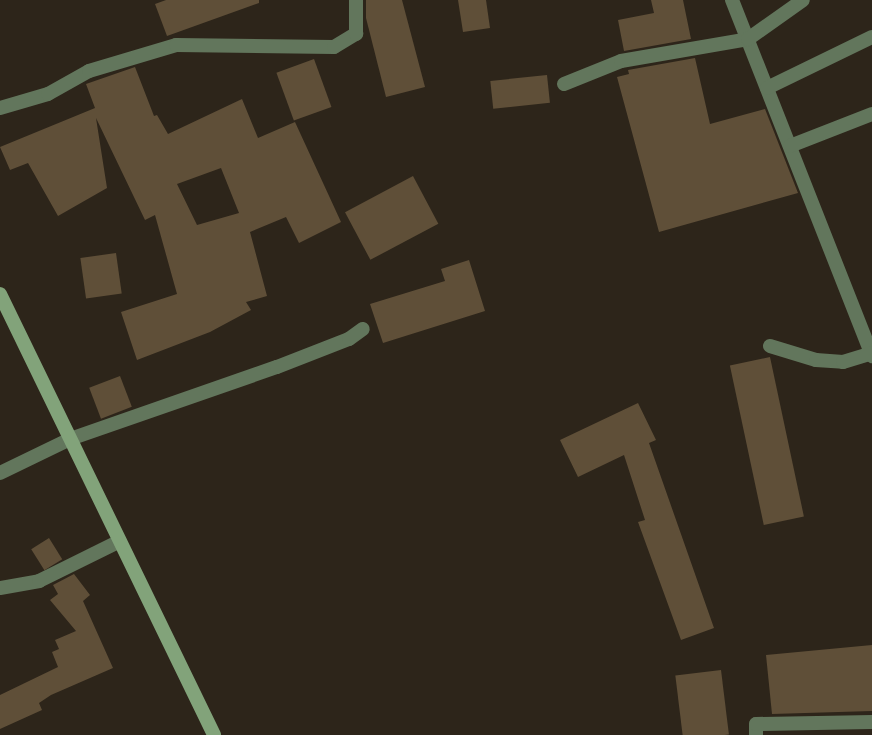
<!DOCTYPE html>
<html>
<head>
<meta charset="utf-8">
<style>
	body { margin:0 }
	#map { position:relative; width:872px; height:735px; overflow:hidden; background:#2d251a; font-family:Literata,serif }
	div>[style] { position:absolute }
	.building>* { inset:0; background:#5f4f38; transform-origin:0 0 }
	.minor>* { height:14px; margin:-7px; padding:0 7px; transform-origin:7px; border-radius:7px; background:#62765c }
	.secondary>* { height:14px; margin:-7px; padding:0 7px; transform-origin:7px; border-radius:7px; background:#82a37a }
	span { translate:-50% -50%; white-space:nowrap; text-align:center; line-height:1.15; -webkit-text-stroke:6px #231c11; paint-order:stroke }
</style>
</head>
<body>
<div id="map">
	<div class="building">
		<i style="clip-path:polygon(166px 0,259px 0,259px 3px,167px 36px,155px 4px)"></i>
		<i style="clip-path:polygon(366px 0,402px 0,425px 87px,386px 97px,366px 18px)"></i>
		<i style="clip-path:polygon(458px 0,486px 0,490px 28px,463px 32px)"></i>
		<i style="clip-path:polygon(651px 0,683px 0,691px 39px,624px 51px,618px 20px,654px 13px)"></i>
		<i style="clip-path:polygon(695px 58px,710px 124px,765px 109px,798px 193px,659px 232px,617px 77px,629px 74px,628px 70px)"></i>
		<i style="left:314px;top:59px;width:51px;height:40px;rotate:70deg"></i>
		<i style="clip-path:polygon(evenodd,135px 67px,154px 116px,157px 115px,168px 134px,242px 99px,258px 138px,295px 122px,341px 222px,299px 243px,286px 217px,250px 232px,267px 296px,246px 302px,251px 310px,210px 332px,137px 360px,121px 312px,177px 294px,155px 215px,145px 220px,96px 118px,107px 188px,58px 216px,28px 163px,10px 170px,0 147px,95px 108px,86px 84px,135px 67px,221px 168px,239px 213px,197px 225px,177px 184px,221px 168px)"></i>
		<i style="left:547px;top:75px;width:28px;height:57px;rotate:84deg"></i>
		<i style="left:413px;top:176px;width:54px;height:77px;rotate:62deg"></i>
		<i style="left:116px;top:253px;width:41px;height:36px;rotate:82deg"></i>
		<i style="clip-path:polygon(469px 260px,485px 311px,383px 343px,370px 304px,445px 281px,441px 269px)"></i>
		<i style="left:770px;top:357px;width:163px;height:41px;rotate:78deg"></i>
		<i style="left:120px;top:376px;width:33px;height:33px;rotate:69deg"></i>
		<i style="clip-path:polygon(638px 403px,656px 440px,649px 443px,714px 628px,681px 640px,638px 522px,645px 520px,624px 455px,578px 477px,560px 440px)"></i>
		<i style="left:49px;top:538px;width:25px;height:21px;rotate:58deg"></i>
		<i style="clip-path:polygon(74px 574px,90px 595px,83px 601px,113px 668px,51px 695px,39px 703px,42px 710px,0 729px,0 695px,58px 667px,52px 652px,59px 649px,55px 640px,76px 631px,50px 600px,58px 594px,53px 585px)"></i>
		<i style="clip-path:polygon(872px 645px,872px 711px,772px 714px,766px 655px)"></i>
		<i style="left:721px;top:670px;width:65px;height:46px;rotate:83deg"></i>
	</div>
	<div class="minor">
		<i style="left:732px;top:0;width:383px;rotate:68.5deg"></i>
		<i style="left:564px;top:84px;width:61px;rotate:-22deg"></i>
		<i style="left:621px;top:61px;width:129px;rotate:-9.8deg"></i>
		<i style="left:748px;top:39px;width:67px;rotate:-35.3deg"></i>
		<i style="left:767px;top:88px;width:117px;rotate:-25.9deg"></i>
		<i style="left:0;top:108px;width:50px;rotate:-16.3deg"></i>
		<i style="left:48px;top:94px;width:47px;rotate:-29.3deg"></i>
		<i style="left:89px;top:71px;width:91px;rotate:-16.6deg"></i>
		<i style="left:176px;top:45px;width:158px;rotate:0.7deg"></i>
		<i style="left:334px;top:47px;width:26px;rotate:-31deg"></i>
		<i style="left:356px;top:34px;width:34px;rotate:-90deg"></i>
		<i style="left:790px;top:146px;width:88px;rotate:-21.3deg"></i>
		<i style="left:770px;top:346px;width:48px;rotate:16.9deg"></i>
		<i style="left:816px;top:360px;width:27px;rotate:4deg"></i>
		<i style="left:843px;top:362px;width:30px;rotate:-17deg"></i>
		<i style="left:0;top:473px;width:78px;rotate:-25.9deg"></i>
		<i style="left:70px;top:439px;width:219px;rotate:-19.2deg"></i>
		<i style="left:277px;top:367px;width:77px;rotate:-21.3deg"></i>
		<i style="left:349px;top:339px;width:17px;rotate:-36deg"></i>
		<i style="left:0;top:588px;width:40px;rotate:-10deg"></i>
		<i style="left:39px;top:581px;width:90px;rotate:-26.3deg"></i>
		<i style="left:756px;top:735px;width:11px;rotate:-90deg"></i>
		<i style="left:756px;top:724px;width:116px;rotate:-1deg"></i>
	</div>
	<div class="secondary">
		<i style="left:0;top:294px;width:490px;rotate:64.1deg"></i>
	</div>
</div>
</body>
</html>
